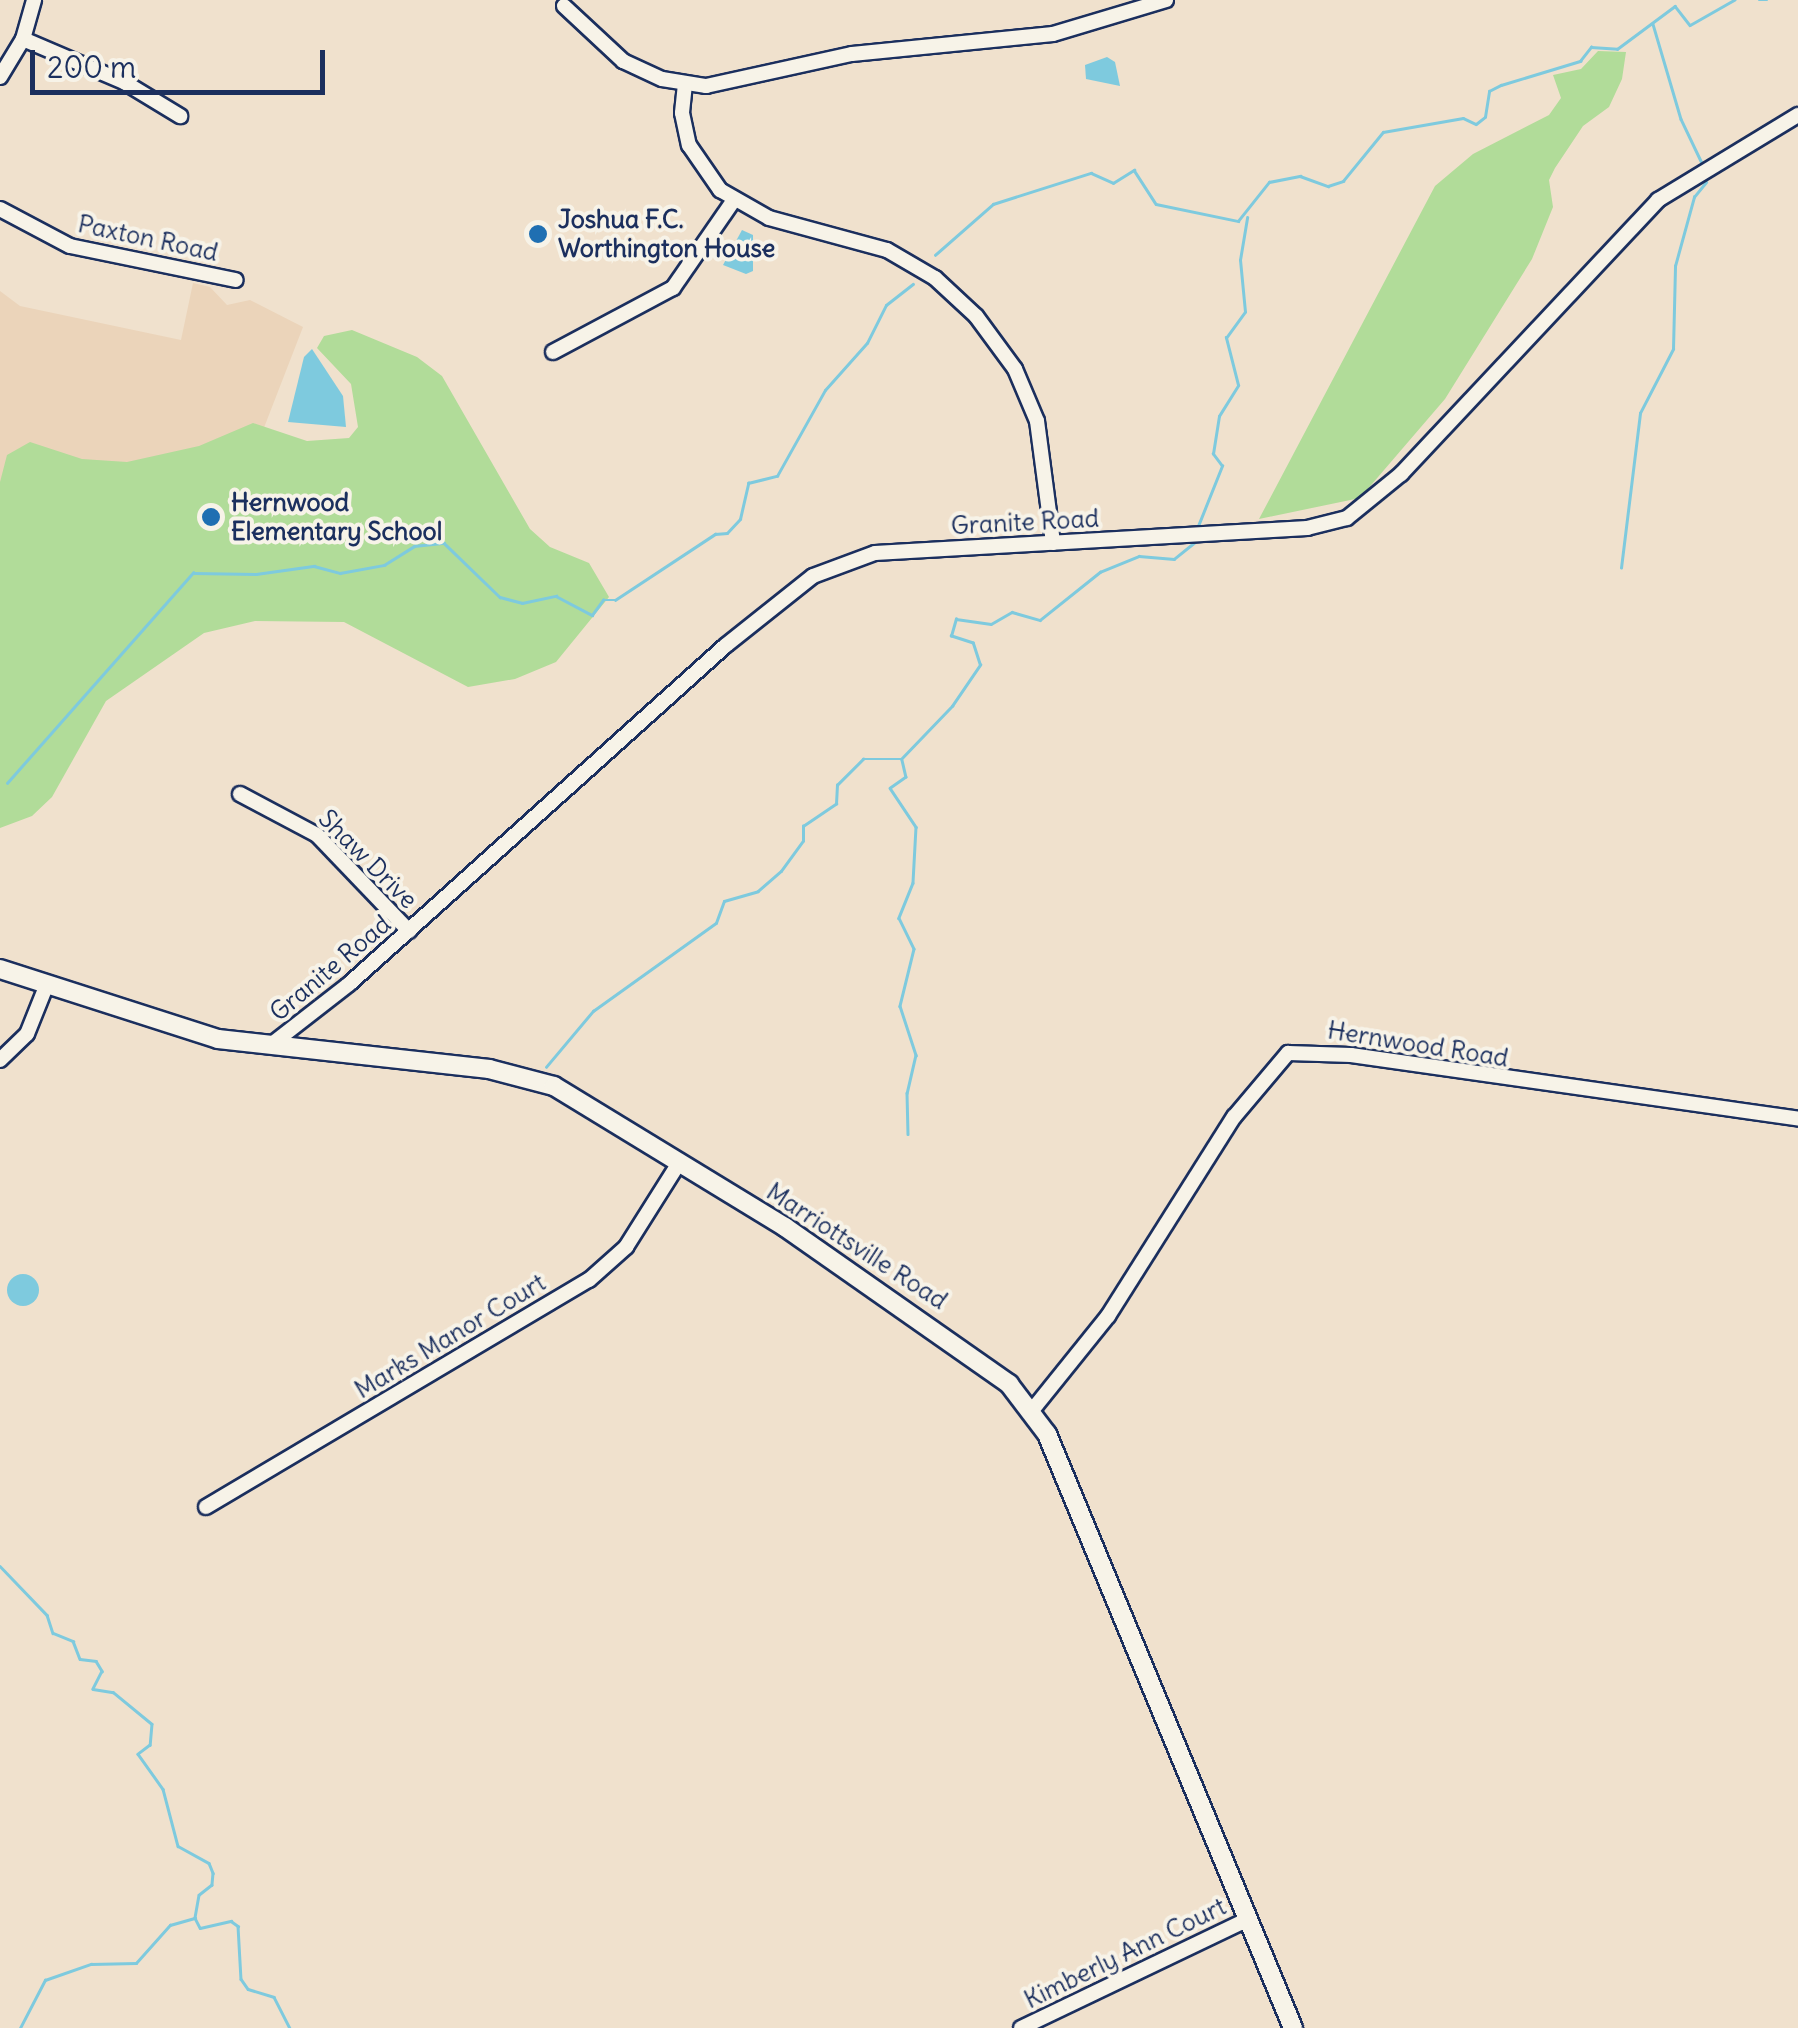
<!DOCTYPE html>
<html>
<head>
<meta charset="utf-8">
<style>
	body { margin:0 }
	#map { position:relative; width:1798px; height:2028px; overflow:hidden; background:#f0e1cd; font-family:Delius,sans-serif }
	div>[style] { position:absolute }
	.built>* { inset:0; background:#ebd4ba }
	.green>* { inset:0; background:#b1dc99 }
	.water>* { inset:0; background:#7ecade }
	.round { border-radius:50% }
	.stream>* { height:2.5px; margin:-1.25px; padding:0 1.25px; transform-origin:1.25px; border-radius:1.25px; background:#7ecade }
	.roads { filter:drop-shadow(2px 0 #1b2f5e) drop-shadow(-2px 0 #1b2f5e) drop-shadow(0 2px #1b2f5e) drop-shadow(0 -2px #1b2f5e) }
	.minor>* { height:14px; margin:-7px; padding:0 7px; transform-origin:7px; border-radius:7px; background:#f7f3e8 }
	.major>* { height:18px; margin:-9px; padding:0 9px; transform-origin:9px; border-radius:9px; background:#f7f3e8 }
	.dots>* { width:28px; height:28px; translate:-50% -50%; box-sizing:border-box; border:5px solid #f7f3e8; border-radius:50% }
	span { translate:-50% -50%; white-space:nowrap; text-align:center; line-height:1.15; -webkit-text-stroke:8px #f7f3e8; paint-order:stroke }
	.poi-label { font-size:25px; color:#1b2f5e; font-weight:700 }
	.left { translate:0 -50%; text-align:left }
	.street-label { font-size:25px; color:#1b2f5e }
	.scale { position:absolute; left:30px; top:50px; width:295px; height:45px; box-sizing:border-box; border:5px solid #1b2f5e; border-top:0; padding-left:12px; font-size:30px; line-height:35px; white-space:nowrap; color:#1b2f5e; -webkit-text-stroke:8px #f7f3e8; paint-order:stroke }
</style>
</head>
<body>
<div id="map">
	<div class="built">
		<i style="clip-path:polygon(193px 283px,210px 287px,227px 305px,250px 300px,303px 327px,260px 438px,0 618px,0 291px,20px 306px,181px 340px)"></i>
	</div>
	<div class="green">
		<i style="clip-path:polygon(1598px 51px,1626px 52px,1622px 79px,1609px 107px,1583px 126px,1555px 168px,1549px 180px,1553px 207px,1532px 259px,1445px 399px,1360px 498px,1259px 519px,1435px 186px,1473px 154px,1549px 115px,1561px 98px,1553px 75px,1581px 69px)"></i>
		<i style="clip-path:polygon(352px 330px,417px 357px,442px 376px,530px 529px,550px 547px,589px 563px,609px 597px,556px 662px,515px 679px,468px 687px,344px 622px,255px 621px,204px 633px,106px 701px,52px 797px,32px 816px,0 828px,0 482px,7px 455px,30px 442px,82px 459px,127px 462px,199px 446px,253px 423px,307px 441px,349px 438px,358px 427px,351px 384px,317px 348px,324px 336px)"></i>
	</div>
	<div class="water">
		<i style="clip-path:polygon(1107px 57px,1115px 62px,1120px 86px,1086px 79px,1085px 65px)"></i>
		<i style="clip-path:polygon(742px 230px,753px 235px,753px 271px,746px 274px,723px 265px)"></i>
		<i style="clip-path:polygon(312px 349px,343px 396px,346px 427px,288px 422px,304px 357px)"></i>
		<i class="round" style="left:7px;top:1274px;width:32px;height:32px"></i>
	</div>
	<div class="stream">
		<i style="left:1759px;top:0;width:8px"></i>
		<i style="left:1653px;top:24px;width:99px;rotate:73.6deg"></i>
		<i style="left:1681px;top:119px;width:47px;rotate:64.5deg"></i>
		<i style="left:935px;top:255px;width:77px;rotate:-41.3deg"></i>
		<i style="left:993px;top:204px;width:103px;rotate:-17.6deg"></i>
		<i style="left:1091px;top:173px;width:24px;rotate:24deg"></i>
		<i style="left:1113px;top:183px;width:25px;rotate:-32deg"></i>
		<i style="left:1134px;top:170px;width:40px;rotate:57.1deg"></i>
		<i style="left:1156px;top:204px;width:84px;rotate:11.7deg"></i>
		<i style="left:1238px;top:221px;width:50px;rotate:-51.5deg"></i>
		<i style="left:1269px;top:182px;width:32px;rotate:-11deg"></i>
		<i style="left:1300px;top:176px;width:30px;rotate:20deg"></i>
		<i style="left:1328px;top:186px;width:16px;rotate:-18deg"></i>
		<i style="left:1343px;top:181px;width:63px;rotate:-50.8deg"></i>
		<i style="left:1383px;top:132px;width:81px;rotate:-9.9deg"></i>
		<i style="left:1463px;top:118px;width:14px;rotate:25deg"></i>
		<i style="left:1476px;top:124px;width:11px;rotate:-38deg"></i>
		<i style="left:1485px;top:117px;width:26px;rotate:-81deg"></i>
		<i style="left:1489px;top:91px;width:13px;rotate:-27deg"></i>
		<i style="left:1501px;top:85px;width:83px;rotate:-16.9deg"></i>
		<i style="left:1580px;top:61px;width:18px;rotate:-52deg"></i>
		<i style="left:1591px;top:47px;width:26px;rotate:4deg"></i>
		<i style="left:1617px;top:49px;width:72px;rotate:-36.6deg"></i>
		<i style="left:1675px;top:6px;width:24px;rotate:52deg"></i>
		<i style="left:1690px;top:25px;width:51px;rotate:-29.6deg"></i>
		<i style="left:1198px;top:526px;width:65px;rotate:-68.2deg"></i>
		<i style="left:1222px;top:466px;width:15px;rotate:-127deg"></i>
		<i style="left:1213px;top:454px;width:38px;rotate:-81deg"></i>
		<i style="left:1219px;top:416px;width:36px;rotate:-58deg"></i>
		<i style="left:1238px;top:385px;width:49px;rotate:-104.3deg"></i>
		<i style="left:1226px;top:338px;width:32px;rotate:-54deg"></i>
		<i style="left:1245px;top:312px;width:52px;rotate:-95.5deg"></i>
		<i style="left:1240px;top:260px;width:43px;rotate:-80.5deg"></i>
		<i style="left:1621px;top:568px;width:156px;rotate:-83deg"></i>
		<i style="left:1640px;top:413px;width:72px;rotate:-62.7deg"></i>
		<i style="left:1673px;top:349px;width:83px;rotate:-88.6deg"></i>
		<i style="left:1675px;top:266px;width:72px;rotate:-74.6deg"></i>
		<i style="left:1694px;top:197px;width:19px;rotate:-51deg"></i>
		<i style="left:902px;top:760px;width:17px;rotate:77deg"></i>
		<i style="left:906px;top:777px;width:19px;rotate:145deg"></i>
		<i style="left:890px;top:788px;width:47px;rotate:56.3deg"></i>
		<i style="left:916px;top:827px;width:56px;rotate:93.1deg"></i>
		<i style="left:913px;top:883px;width:38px;rotate:112deg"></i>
		<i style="left:899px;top:918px;width:34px;rotate:64deg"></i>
		<i style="left:914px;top:949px;width:59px;rotate:103.8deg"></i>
		<i style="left:900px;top:1006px;width:52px;rotate:71.9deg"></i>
		<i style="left:916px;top:1055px;width:39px;rotate:103deg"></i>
		<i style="left:907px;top:1093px;width:41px;rotate:88.6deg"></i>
		<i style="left:7px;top:783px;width:281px;rotate:-48.5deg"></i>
		<i style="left:193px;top:573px;width:63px;rotate:0.9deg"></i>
		<i style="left:256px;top:574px;width:59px;rotate:-7.9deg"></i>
		<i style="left:314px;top:566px;width:27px;rotate:15deg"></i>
		<i style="left:340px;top:573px;width:45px;rotate:-10.3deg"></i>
		<i style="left:384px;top:565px;width:36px;rotate:-32deg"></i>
		<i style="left:414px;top:546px;width:30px;rotate:-6deg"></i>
		<i style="left:444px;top:543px;width:78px;rotate:44deg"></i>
		<i style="left:500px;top:597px;width:23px;rotate:15deg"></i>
		<i style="left:522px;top:603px;width:35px;rotate:-12deg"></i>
		<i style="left:556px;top:596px;width:41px;rotate:27.8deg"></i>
		<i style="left:592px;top:615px;width:19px;rotate:-54deg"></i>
		<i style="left:603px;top:600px;width:12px"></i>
		<i style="left:615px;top:600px;width:120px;rotate:-33.4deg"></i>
		<i style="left:715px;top:534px;width:12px;rotate:-5deg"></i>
		<i style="left:727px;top:533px;width:19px;rotate:-47deg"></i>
		<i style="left:740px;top:519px;width:37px;rotate:-77deg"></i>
		<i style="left:748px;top:483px;width:30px;rotate:-14deg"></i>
		<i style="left:777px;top:476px;width:98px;rotate:-60.8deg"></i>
		<i style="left:825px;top:390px;width:63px;rotate:-48.2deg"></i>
		<i style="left:867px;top:343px;width:42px;rotate:-63.4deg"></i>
		<i style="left:886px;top:305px;width:34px;rotate:-38deg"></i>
		<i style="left:546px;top:1067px;width:73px;rotate:-50deg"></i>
		<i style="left:593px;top:1011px;width:151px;rotate:-35.6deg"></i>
		<i style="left:716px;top:923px;width:23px;rotate:-70deg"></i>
		<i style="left:724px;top:901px;width:35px;rotate:-16deg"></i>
		<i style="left:758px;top:891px;width:30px;rotate:-41deg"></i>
		<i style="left:781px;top:871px;width:37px;rotate:-54deg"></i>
		<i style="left:803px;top:841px;width:15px;rotate:-90deg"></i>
		<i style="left:803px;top:826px;width:40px;rotate:-34deg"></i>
		<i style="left:836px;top:804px;width:19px;rotate:-87deg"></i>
		<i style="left:837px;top:785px;width:37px;rotate:-45deg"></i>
		<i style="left:863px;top:759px;width:38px"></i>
		<i style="left:901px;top:759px;width:74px;rotate:-46.1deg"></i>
		<i style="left:952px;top:706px;width:50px;rotate:-55.7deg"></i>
		<i style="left:980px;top:665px;width:23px;rotate:-108deg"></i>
		<i style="left:973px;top:643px;width:23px;rotate:-162deg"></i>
		<i style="left:951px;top:636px;width:18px;rotate:-74deg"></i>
		<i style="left:956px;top:619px;width:35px;rotate:8deg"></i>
		<i style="left:991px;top:624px;width:24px;rotate:-30deg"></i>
		<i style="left:1012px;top:612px;width:29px;rotate:16deg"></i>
		<i style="left:1040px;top:620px;width:77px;rotate:-38.7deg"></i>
		<i style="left:1100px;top:572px;width:42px;rotate:-22.3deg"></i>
		<i style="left:1139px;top:556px;width:35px;rotate:5deg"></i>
		<i style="left:1174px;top:559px;width:28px;rotate:-39deg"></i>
		<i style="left:0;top:1566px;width:68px;rotate:46.2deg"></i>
		<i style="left:47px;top:1615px;width:19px;rotate:72deg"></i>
		<i style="left:53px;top:1633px;width:22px;rotate:22deg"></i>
		<i style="left:73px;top:1641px;width:19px;rotate:69deg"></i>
		<i style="left:80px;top:1659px;width:16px;rotate:7deg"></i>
		<i style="left:96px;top:1661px;width:12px;rotate:59deg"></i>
		<i style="left:102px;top:1671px;width:20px;rotate:117deg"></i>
		<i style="left:93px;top:1689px;width:20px;rotate:9deg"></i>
		<i style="left:113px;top:1692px;width:50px;rotate:39.4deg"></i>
		<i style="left:152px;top:1724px;width:21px;rotate:95deg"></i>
		<i style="left:150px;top:1745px;width:15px;rotate:143deg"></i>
		<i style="left:138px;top:1754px;width:43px;rotate:54.5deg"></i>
		<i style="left:163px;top:1789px;width:59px;rotate:75.3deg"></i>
		<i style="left:178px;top:1846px;width:35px;rotate:29deg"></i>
		<i style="left:209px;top:1863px;width:11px;rotate:68deg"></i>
		<i style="left:213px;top:1873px;width:12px;rotate:95deg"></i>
		<i style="left:212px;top:1885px;width:16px;rotate:142deg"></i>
		<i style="left:199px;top:1895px;width:23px;rotate:100deg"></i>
		<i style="left:195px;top:1918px;width:11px;rotate:63deg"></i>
		<i style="left:200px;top:1928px;width:32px;rotate:-13deg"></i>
		<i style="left:231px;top:1921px;width:9px;rotate:36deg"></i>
		<i style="left:238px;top:1926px;width:53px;rotate:86.8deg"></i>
		<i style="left:241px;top:1979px;width:12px;rotate:55deg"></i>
		<i style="left:248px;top:1989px;width:27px;rotate:17deg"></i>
		<i style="left:274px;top:1997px;width:35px;rotate:63deg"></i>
		<i style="left:20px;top:2028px;width:54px;rotate:-62.5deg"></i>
		<i style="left:45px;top:1980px;width:49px;rotate:-19.2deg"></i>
		<i style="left:91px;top:1964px;width:45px;rotate:-1.3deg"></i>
		<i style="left:136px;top:1963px;width:51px;rotate:-48.2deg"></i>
		<i style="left:170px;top:1925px;width:26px;rotate:-16deg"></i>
	</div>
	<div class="roads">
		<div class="minor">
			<i style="left:564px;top:6px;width:81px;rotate:43deg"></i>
			<i style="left:623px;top:61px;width:43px;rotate:24.8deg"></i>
			<i style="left:662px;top:79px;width:45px;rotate:9deg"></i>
			<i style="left:706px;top:86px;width:149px;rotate:-12.4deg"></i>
			<i style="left:852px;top:54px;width:202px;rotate:-5.7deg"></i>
			<i style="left:1053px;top:34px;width:118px;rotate:-16.7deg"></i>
			<i style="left:23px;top:39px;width:110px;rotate:23.1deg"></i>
			<i style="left:124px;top:82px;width:66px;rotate:31.3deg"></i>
			<i style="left:0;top:77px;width:44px;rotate:-58.8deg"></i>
			<i style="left:23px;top:39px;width:41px;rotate:-74.2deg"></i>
			<i style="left:685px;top:84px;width:29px;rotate:96deg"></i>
			<i style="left:682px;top:113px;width:33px;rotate:78deg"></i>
			<i style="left:689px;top:145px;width:55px;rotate:55.4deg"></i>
			<i style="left:720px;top:190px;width:56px;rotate:29.7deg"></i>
			<i style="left:769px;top:218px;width:122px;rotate:15.2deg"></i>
			<i style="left:887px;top:250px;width:56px;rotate:30.3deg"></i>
			<i style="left:935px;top:278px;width:56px;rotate:42.8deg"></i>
			<i style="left:976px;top:316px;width:66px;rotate:53.7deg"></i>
			<i style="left:1015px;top:369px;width:56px;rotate:67.1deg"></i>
			<i style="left:1037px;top:421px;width:123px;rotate:82.5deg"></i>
			<i style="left:0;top:209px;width:79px;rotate:27.9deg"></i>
			<i style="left:70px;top:246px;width:169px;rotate:11.6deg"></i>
			<i style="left:553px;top:352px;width:136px;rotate:-28.1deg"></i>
			<i style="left:673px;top:288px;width:107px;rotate:-55.3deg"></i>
			<i style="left:240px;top:794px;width:87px;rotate:28deg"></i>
			<i style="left:317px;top:835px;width:133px;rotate:46.2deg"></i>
			<i style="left:272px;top:1044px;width:98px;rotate:-37.9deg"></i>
			<i style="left:349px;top:984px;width:506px;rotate:-41.95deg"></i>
			<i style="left:725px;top:646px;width:112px;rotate:-38.5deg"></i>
			<i style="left:813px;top:576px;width:66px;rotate:-20.4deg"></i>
			<i style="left:875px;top:553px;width:433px;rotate:-3.3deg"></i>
			<i style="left:1307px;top:528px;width:41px;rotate:-14deg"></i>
			<i style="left:1347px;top:518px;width:70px;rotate:-39.2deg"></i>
			<i style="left:1401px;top:474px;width:376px;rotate:-46.8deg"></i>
			<i style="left:1658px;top:200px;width:164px;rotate:-31.3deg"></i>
			<i style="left:0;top:1060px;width:37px;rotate:-44deg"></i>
			<i style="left:27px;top:1034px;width:54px;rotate:-68.2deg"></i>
			<i style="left:1034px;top:1408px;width:118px;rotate:-51.2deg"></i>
			<i style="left:1108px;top:1316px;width:236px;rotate:-57.7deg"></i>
			<i style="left:1234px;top:1117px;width:84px;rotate:-49.8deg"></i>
			<i style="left:1288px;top:1053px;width:63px;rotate:1.8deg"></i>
			<i style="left:1351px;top:1055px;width:452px;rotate:8.1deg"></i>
			<i style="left:206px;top:1507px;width:445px;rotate:-30.7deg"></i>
			<i style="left:589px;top:1280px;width:50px;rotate:-41.7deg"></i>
			<i style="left:626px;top:1247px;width:99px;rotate:-57.8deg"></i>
			<i style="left:1021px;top:2028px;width:253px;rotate:-25.6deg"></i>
		</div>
		<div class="major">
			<i style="left:0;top:969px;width:229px;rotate:17.8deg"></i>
			<i style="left:218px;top:1039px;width:273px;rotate:6.3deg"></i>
			<i style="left:489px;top:1069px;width:67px;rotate:14.7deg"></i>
			<i style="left:554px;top:1086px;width:271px;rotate:31.4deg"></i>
			<i style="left:785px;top:1227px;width:274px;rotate:35deg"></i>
			<i style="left:1009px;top:1384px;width:63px;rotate:52.8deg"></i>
			<i style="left:1047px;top:1434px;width:643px;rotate:67.5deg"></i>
		</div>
	</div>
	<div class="dots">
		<i style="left:538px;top:234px;background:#1f6fb2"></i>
		<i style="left:211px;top:517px;background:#1f6fb2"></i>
	</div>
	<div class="poi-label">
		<span class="left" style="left:558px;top:234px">Joshua F.C.<br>Worthington House</span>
		<span class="left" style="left:231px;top:517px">Hernwood<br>Elementary School</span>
	</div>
	<div class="street-label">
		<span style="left:148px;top:238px;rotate:12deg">Paxton Road</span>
		<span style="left:1025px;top:522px;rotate:-3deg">Granite Road</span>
		<span style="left:368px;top:859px;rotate:45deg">Shaw Drive</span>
		<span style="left:330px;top:968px;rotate:-40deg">Granite Road</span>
		<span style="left:1418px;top:1044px;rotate:9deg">Hernwood Road</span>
		<span style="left:857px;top:1246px;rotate:33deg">Marriottsville Road</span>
		<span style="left:450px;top:1336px;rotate:-31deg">Marks Manor Court</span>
		<span style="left:1125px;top:1953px;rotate:-26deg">Kimberly Ann Court</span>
	</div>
	<div class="scale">200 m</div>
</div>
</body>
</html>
